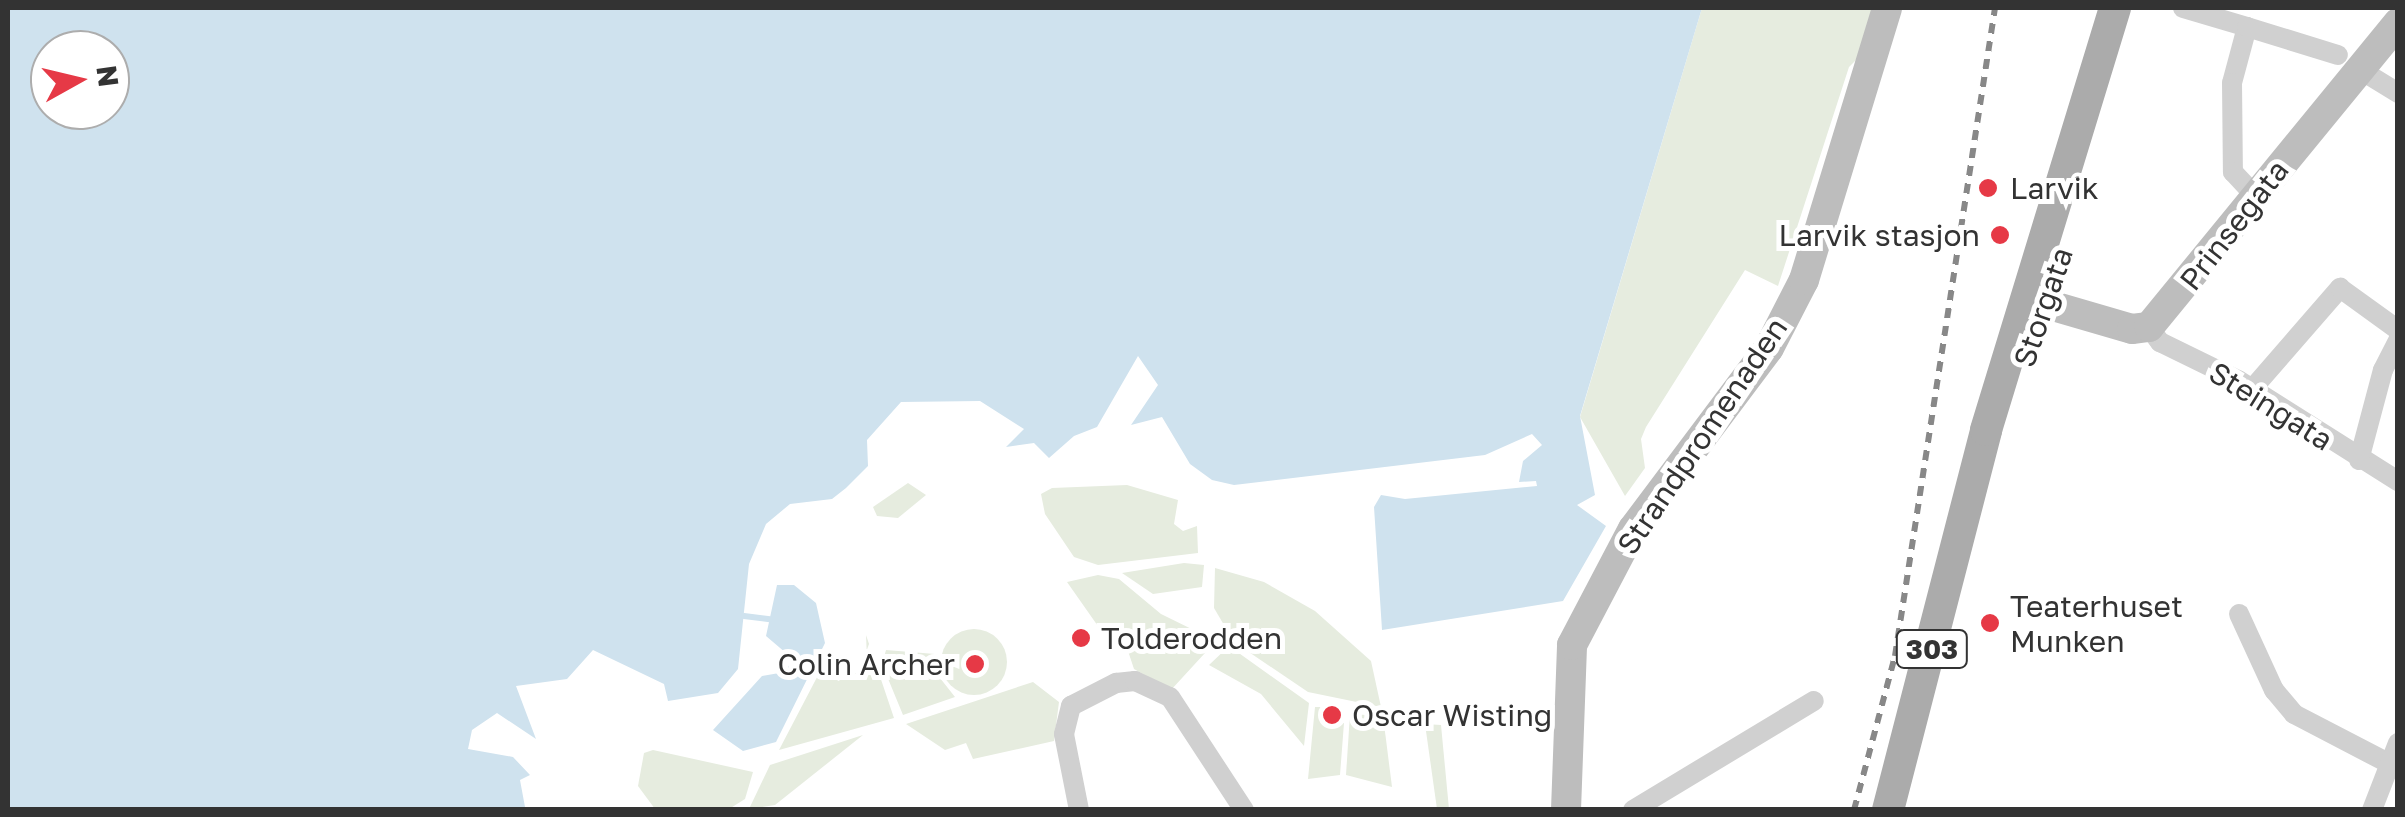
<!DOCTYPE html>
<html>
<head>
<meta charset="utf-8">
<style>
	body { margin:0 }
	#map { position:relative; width:2405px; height:817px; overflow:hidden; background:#fff; font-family:"Golos Text",sans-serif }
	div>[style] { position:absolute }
	.green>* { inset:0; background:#e6ecdf }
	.round { border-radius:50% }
	.water>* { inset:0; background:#cfe2ee }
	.stream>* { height:6px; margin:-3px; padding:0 3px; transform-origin:3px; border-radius:3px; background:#cfe2ee }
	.street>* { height:20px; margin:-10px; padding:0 10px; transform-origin:10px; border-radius:10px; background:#d0d0d0 }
	.secondary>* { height:30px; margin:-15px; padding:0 15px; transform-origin:15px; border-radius:15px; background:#bdbdbd }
	.primary>* { height:32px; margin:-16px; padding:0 16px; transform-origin:16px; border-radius:16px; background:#ababab }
	.rail>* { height:6px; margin-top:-3px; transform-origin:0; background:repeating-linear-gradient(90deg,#888 0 10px,transparent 0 18px) }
	.dots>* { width:28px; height:28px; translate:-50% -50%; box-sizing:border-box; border:5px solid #fff; border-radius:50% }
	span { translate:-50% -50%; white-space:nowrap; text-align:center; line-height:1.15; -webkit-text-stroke:10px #fff; paint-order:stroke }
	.shield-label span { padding:2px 8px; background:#fff; border:2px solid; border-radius:8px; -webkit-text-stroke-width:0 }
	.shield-label { font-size:28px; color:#333; font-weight:700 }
	.poi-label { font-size:30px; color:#333 }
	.left { translate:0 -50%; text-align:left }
	.right { translate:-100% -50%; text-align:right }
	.street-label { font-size:30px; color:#333 }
	.frame { position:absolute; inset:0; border:10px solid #333; pointer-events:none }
	.north { position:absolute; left:30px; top:30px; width:100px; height:100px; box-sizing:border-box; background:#fff; border:2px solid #adadad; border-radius:50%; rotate:82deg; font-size:28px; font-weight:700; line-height:40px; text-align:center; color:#333 }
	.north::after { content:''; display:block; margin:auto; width:35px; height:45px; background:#e63946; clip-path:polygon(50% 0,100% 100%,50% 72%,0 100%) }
</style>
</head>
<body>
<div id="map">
	<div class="green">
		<i style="clip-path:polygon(1702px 8px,1878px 8px,1861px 55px,1849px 67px,1778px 286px,1745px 270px,1646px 427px,1641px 439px,1645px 468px,1625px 496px,1580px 417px)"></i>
		<i style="clip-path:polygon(908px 483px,926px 495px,898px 518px,877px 516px,873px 507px)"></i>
		<i style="clip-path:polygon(1127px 485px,1178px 500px,1174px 524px,1183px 531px,1197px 526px,1198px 553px,1098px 565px,1074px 557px,1045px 514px,1041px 494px,1052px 488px)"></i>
		<i style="clip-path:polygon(1184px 563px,1204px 565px,1202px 587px,1153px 594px,1122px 573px)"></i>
		<i style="clip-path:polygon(1215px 568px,1264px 582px,1315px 611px,1371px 661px,1381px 707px,1308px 692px,1234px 642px,1214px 608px)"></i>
		<i style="clip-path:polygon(1098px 575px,1119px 579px,1161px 614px,1216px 641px,1171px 690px,1134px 669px,1125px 642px,1107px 639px,1067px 582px)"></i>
		<i class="round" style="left:941px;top:629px;width:66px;height:66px"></i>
		<i style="clip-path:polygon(866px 635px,894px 718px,779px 750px,826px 660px,838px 681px,858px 672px,867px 659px)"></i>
		<i style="clip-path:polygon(1229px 646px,1309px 703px,1304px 746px,1261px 694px,1209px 665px)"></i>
		<i style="clip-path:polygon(886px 650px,935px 654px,940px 678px,955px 697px,903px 715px,882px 664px)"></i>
		<i style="clip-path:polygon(1033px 682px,1059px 702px,1054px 741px,973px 759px,966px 743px,945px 750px,906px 724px)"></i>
		<i style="clip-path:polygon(1315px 707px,1321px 707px,1321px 722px,1344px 723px,1340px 775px,1308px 779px)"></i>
		<i style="clip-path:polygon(1350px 714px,1383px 716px,1392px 787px,1346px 775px)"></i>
		<i style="clip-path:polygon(1425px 724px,1441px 725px,1449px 809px,1437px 809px)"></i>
		<i style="clip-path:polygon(863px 735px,775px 805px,749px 809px,770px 765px)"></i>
		<i style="clip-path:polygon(653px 750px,753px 772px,745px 799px,729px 809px,655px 809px,638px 786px,644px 753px)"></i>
	</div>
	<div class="water">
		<i style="clip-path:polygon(evenodd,8px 8px,1702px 8px,1580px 416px,1595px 495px,1577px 505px,1606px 526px,1563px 601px,1382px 630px,1374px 507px,1381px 495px,1405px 499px,1537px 486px,1536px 481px,1519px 482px,1523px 461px,1542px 445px,1532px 434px,1485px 455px,1234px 485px,1212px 480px,1190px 464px,1162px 417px,1131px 425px,1158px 385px,1138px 356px,1097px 427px,1074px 436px,1049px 458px,1034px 443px,1006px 447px,1024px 429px,980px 401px,901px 402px,867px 440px,868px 466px,846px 488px,832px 499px,790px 504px,766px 524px,749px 564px,738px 669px,718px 693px,668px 701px,664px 684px,593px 650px,567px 679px,516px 686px,536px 739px,497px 713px,472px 730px,468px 749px,513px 757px,530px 775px,520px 780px,525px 807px,531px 810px,8px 809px,8px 8px,50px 50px,110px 50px,110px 110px,50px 110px,50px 50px)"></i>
		<i style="clip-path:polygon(777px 585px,794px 585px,816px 603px,825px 643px,776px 742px,743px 751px,713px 730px,762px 676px,785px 672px,793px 659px,766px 636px)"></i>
	</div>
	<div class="stream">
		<i style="left:744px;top:616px;width:26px;rotate:7deg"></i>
	</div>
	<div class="street">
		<i style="left:2183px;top:8px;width:67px;rotate:16.5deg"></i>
		<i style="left:2247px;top:27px;width:58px;rotate:105deg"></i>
		<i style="left:2232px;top:83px;width:89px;rotate:89.4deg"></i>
		<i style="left:2233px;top:172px;width:34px;rotate:47deg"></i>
		<i style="left:2247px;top:27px;width:95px;rotate:17.1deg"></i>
		<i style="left:2359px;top:69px;width:46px;rotate:31.6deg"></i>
		<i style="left:2149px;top:327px;width:19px;rotate:54deg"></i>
		<i style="left:2160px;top:342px;width:87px;rotate:26deg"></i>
		<i style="left:2238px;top:380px;width:189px;rotate:32.3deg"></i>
		<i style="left:2253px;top:388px;width:133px;rotate:-49deg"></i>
		<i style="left:2340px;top:288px;width:72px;rotate:35.9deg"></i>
		<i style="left:2359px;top:460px;width:93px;rotate:-75.1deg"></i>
		<i style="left:2383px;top:370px;width:34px;rotate:-63deg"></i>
		<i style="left:2239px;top:614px;width:84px;rotate:65.3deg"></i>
		<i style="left:2274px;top:690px;width:31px;rotate:50deg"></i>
		<i style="left:2294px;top:714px;width:106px;rotate:27.5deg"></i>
		<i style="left:1079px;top:810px;width:77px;rotate:-101.2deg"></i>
		<i style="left:1064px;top:734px;width:29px;rotate:-76deg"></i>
		<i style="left:1071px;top:706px;width:51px;rotate:-27.1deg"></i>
		<i style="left:1116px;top:683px;width:19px;rotate:-6deg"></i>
		<i style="left:1135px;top:681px;width:38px;rotate:25deg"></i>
		<i style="left:1170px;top:697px;width:135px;rotate:56.8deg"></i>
		<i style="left:1633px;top:810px;width:211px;rotate:-31.1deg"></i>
		<i style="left:2372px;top:810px;width:72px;rotate:-68.8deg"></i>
	</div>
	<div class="secondary">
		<i style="left:2026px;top:298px;width:110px;rotate:16.3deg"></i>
		<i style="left:2132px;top:329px;width:17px;rotate:-7deg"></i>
		<i style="left:2149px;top:327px;width:393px;rotate:-50.7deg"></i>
		<i style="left:1566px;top:810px;width:165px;rotate:-87.9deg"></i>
		<i style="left:1572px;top:645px;width:131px;rotate:-62.3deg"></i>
		<i style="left:1633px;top:529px;width:226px;rotate:-53.1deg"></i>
		<i style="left:1769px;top:348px;width:76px;rotate:-62.8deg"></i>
		<i style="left:1804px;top:280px;width:284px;rotate:-73deg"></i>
	</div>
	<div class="primary">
		<i style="left:1888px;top:810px;width:392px;rotate:-75.5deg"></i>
		<i style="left:1986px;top:430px;width:441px;rotate:-73deg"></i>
	</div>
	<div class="rail">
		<i style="left:1854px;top:810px;width:159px;rotate:-75.1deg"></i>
		<i style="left:1895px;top:656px;width:656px;rotate:-81.23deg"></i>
	</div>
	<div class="dots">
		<i style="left:1988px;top:188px;background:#e63946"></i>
		<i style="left:2000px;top:235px;background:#e63946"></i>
		<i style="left:1990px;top:623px;background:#e63946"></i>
		<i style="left:1081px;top:638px;background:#e63946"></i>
		<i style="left:975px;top:664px;background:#e63946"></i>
		<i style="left:1332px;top:715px;background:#e63946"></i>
	</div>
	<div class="shield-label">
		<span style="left:1932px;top:649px">303</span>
	</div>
	<div class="poi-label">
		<span class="left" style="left:2010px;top:188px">Larvik</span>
		<span class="right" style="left:1980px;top:235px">Larvik stasjon</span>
		<span class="left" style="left:2010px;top:623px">Teaterhuset<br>Munken</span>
		<span class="left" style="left:1101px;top:638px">Tolderodden</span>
		<span class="right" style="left:955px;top:664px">Colin Archer</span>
		<span class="left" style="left:1352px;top:715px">Oscar Wisting</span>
	</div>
	<div class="street-label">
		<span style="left:2234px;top:225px;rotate:-52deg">Prinsegata</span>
		<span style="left:2043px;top:307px;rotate:-71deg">Storgata</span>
		<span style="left:2271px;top:406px;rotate:32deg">Steingata</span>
		<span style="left:1702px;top:436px;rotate:-56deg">Strandpromenaden</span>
	</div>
	<div class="frame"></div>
	<div class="north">N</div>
</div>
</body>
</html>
